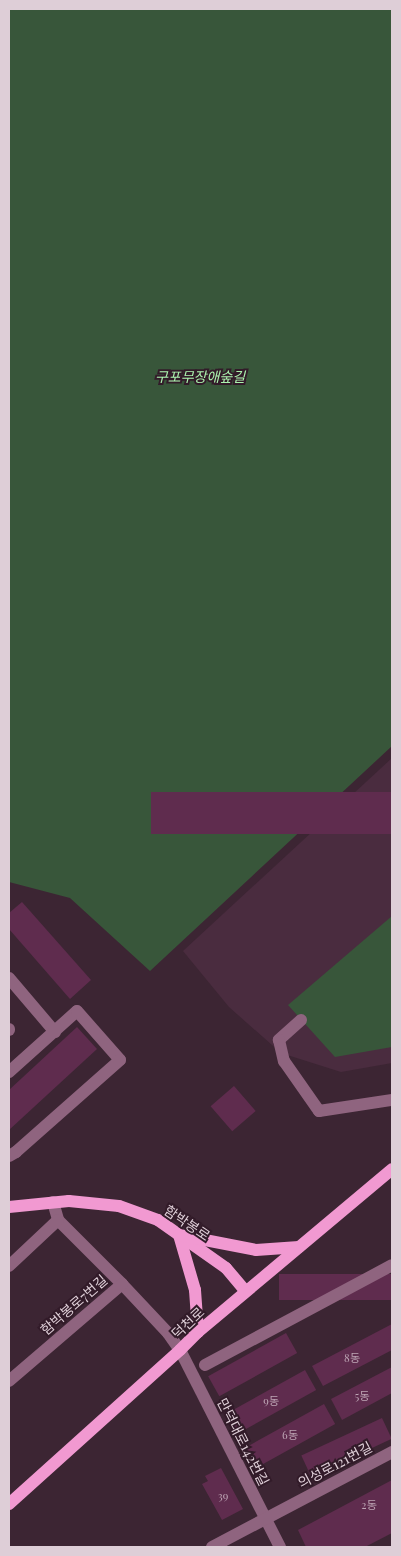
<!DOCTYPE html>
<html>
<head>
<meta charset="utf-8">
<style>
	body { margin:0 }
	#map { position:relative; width:401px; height:1556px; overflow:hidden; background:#3c2533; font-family:"Playfair Display","Noto Sans KR",serif }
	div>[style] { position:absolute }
	.built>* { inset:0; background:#4a2c3f }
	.green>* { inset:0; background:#38563a }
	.building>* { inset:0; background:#5f2c4e; transform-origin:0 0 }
	.minor>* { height:12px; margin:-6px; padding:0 6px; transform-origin:6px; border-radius:6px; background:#8f647f }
	.major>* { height:12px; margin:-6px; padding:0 6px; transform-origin:6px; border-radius:6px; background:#f199d1 }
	span { translate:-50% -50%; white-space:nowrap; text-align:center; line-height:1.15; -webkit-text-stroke:4px #321b29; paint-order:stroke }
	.number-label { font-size:11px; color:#bea6b5 }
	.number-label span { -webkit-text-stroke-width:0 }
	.park-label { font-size:14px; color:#abf3ae; font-style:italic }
	.street-label { font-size:14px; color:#deced7 }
	.frame { position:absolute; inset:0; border:10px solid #deced7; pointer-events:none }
</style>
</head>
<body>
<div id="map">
	<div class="built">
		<i style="clip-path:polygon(392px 758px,392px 1063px,341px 1072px,281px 1053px,229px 1007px,183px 951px)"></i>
	</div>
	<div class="green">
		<i style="clip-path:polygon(9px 9px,392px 9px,392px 746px,150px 971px,70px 898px,9px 882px)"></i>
		<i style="clip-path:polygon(392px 916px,392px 1047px,335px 1057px,288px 1005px)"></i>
	</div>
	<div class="building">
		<i style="left:392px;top:792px;width:42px;height:241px;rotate:90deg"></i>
		<i style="clip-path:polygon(22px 902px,91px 980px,70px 999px,9px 929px,9px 913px)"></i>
		<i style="clip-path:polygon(77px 1027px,97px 1049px,9px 1130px,9px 1090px)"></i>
		<i style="left:234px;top:1086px;width:33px;height:31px;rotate:49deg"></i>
		<i style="left:392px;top:1274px;width:26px;height:113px;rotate:90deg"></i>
		<i style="clip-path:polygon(392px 1324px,392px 1350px,323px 1386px,312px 1366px)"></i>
		<i style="left:286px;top:1333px;width:23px;height:89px;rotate:61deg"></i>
		<i style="clip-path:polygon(392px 1367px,392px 1393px,342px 1420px,331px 1399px)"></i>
		<i style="left:305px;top:1370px;width:23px;height:89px;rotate:61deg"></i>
		<i style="left:324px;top:1404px;width:23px;height:89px;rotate:61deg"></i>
		<i style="left:382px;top:1418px;width:23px;height:89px;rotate:65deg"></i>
		<i style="clip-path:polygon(221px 1468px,243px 1509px,222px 1520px,202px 1484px,208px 1481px,205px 1476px)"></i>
		<i style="clip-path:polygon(392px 1480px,392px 1533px,365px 1547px,306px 1547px,298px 1530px)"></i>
	</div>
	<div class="minor">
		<i style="left:9px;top:978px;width:71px;rotate:49.6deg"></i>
		<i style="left:301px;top:1020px;width:30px;rotate:138deg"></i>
		<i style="left:279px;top:1040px;width:22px;rotate:77deg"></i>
		<i style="left:284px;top:1061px;width:61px;rotate:55deg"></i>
		<i style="left:319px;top:1111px;width:74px;rotate:-8.6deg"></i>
		<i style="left:9px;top:1029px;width:1px;rotate:90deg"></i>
		<i style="left:9px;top:1072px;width:91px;rotate:-41.9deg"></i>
		<i style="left:77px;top:1011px;width:65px;rotate:48.7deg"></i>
		<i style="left:120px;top:1060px;width:139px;rotate:138.5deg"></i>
		<i style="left:16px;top:1152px;width:8px;rotate:150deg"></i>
		<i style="left:53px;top:1202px;width:19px;rotate:74deg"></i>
		<i style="left:58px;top:1220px;width:91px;rotate:45deg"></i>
		<i style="left:122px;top:1284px;width:67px;rotate:46.8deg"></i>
		<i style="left:168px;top:1333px;width:21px;rotate:55deg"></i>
		<i style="left:180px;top:1350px;width:221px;rotate:63.1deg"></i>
		<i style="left:9px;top:1266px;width:67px;rotate:-43.2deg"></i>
		<i style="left:205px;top:1365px;width:212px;rotate:-28.1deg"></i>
		<i style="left:9px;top:1381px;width:149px;rotate:-40.6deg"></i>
		<i style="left:212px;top:1547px;width:204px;rotate:-27.8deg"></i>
	</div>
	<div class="major">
		<i style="left:9px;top:1207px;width:60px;rotate:-5.7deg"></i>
		<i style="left:69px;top:1201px;width:50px;rotate:5.7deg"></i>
		<i style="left:119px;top:1206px;width:41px;rotate:19.7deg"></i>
		<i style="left:158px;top:1220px;width:83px;rotate:35.2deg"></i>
		<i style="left:226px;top:1268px;width:30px;rotate:50deg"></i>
		<i style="left:198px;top:1332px;width:42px;rotate:-94.1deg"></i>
		<i style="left:195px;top:1290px;width:57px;rotate:-106.2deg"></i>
		<i style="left:179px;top:1235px;width:78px;rotate:11deg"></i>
		<i style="left:256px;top:1250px;width:43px;rotate:-4deg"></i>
		<i style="left:9px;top:1504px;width:230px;rotate:-42deg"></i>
		<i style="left:180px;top:1350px;width:25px;rotate:-45deg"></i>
		<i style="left:198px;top:1332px;width:253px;rotate:-40deg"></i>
	</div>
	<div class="number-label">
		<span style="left:352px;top:1358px">8동</span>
		<span style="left:362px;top:1396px">5동</span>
		<span style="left:271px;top:1401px">9동</span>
		<span style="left:290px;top:1435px">6동</span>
		<span style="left:223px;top:1496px">39</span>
		<span style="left:369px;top:1505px">2동</span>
	</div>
	<div class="park-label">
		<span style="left:200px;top:377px">구포무장애숲길</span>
	</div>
	<div class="street-label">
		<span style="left:187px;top:1223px;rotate:34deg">함박봉로</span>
		<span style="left:74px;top:1305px;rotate:-41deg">함박봉로7번길</span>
		<span style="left:188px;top:1323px;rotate:-43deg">덕천로</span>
		<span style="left:243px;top:1442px;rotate:63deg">만덕대로142번길</span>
		<span style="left:335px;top:1465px;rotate:-28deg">의성로121번길</span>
	</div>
	<div class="frame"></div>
</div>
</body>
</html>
